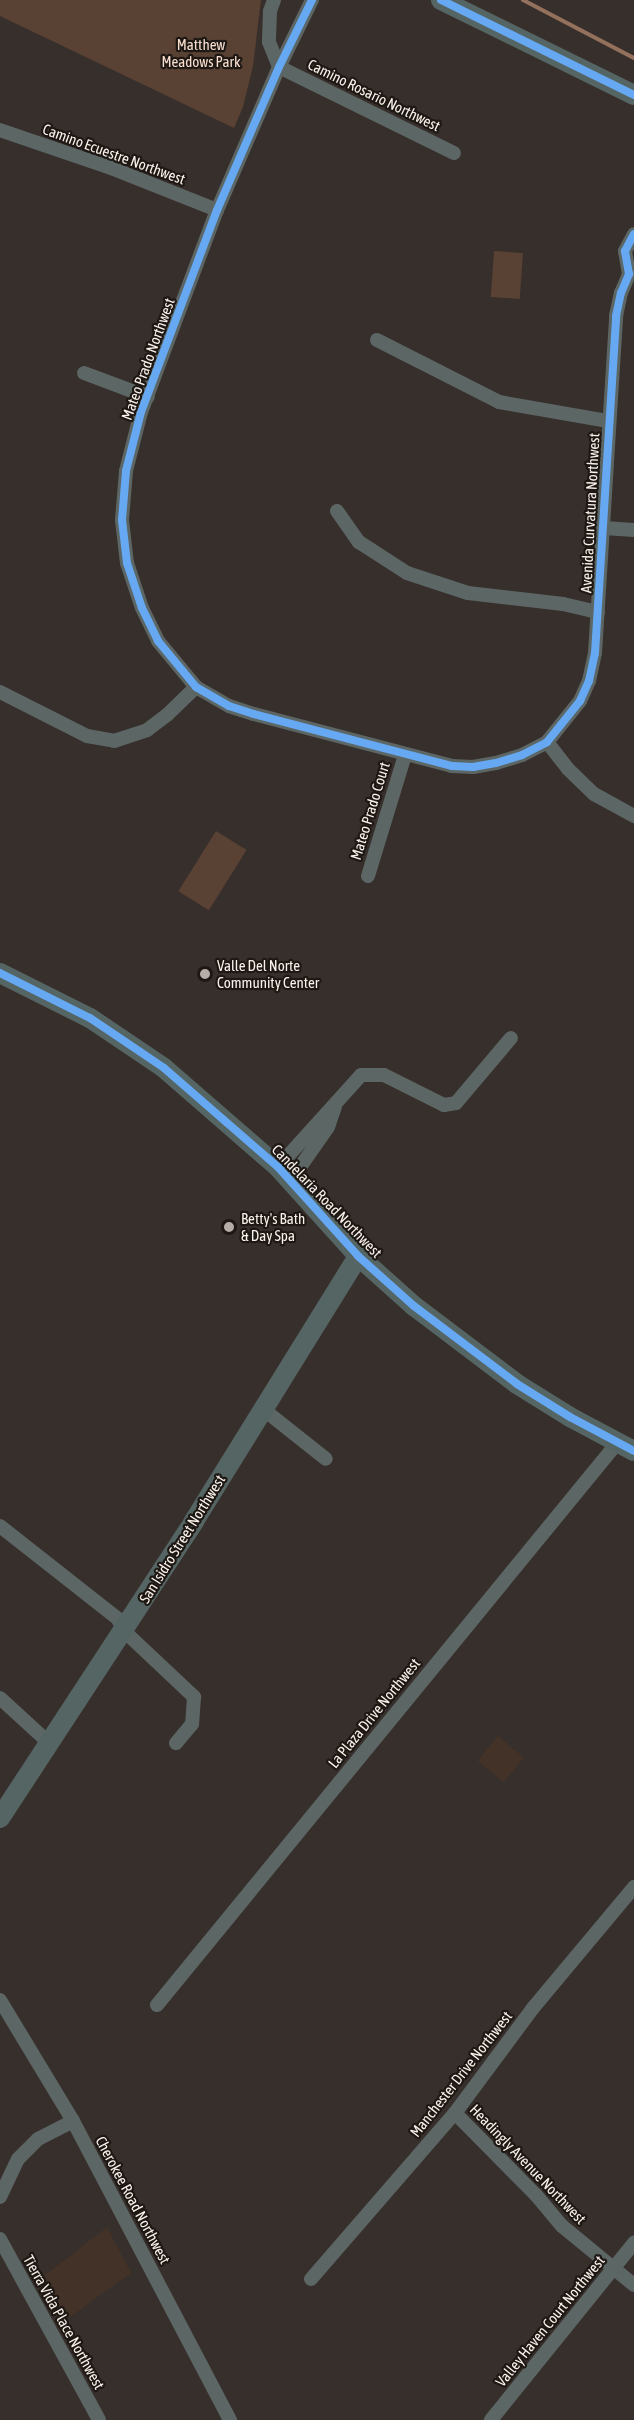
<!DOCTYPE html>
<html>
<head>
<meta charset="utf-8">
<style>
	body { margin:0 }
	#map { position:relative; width:634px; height:2420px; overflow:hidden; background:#372f2b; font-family:"Asap Condensed",sans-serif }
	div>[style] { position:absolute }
	.built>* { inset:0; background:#433227; transform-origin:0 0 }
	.green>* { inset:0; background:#594133; transform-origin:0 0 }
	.stream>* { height:4px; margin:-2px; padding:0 2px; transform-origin:2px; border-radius:2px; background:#94715c }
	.street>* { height:14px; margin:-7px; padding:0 7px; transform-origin:7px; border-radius:7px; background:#5c6665 }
	.secondary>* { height:20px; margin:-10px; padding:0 10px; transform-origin:10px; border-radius:10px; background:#556564 }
	.cycleway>* { height:8px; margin:-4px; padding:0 4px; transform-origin:4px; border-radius:4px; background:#66a8f1 }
	.dots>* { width:16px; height:16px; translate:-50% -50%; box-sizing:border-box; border:3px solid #1e1814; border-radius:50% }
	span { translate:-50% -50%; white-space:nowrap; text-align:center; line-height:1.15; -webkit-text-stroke:4.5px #1e1814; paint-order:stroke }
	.park-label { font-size:15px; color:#f7ddce }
	.street-label { font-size:15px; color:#faf1eb }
	.poi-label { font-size:15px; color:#faf1eb }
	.left { translate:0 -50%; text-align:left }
</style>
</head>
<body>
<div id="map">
	<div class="built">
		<i style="left:498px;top:1736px;width:34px;height:32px;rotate:40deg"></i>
		<i style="clip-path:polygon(107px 2227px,131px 2273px,63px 2322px,40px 2279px)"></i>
	</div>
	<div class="green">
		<i style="clip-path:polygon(0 0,261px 0,253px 66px,243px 107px,234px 128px,0 16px)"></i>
		<i style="left:494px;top:251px;width:29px;height:46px;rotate:4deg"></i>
		<i style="left:216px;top:831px;width:36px;height:71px;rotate:32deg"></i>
	</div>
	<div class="stream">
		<i style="left:523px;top:0;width:125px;rotate:27.6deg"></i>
	</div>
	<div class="street">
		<i style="left:274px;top:0;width:12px;rotate:110deg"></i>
		<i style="left:270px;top:11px;width:31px;rotate:92deg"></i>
		<i style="left:269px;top:42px;width:27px;rotate:68deg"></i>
		<i style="left:312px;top:0;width:75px;rotate:116.2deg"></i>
		<i style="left:279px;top:67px;width:156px;rotate:113.4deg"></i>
		<i style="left:217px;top:210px;width:216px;rotate:110.6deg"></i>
		<i style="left:141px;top:412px;width:61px;rotate:104.3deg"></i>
		<i style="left:126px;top:471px;width:49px;rotate:94.7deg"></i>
		<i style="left:122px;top:520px;width:43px;rotate:83.4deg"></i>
		<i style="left:127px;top:563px;width:47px;rotate:71.6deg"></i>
		<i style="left:142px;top:608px;width:37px;rotate:64deg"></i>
		<i style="left:158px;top:641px;width:60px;rotate:50.4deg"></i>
		<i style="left:196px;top:687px;width:38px;rotate:30deg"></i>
		<i style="left:229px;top:706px;width:26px;rotate:18deg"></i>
		<i style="left:254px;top:714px;width:205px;rotate:14.7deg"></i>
		<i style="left:452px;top:766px;width:21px;rotate:3deg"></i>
		<i style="left:473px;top:767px;width:23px;rotate:-10deg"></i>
		<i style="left:496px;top:763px;width:27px;rotate:-17deg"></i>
		<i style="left:522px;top:755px;width:28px;rotate:-27deg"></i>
		<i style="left:547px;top:742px;width:53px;rotate:-51.2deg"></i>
		<i style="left:580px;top:701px;width:22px;rotate:-66deg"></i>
		<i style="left:589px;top:681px;width:29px;rotate:-78deg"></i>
		<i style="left:595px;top:653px;width:338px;rotate:-86.4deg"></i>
		<i style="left:616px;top:316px;width:24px;rotate:-78deg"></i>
		<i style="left:621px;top:293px;width:21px;rotate:-67deg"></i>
		<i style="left:629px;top:274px;width:23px;rotate:-100deg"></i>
		<i style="left:625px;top:251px;width:19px;rotate:-62deg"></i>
		<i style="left:279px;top:67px;width:195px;rotate:26.2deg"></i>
		<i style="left:0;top:130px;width:117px;rotate:18.9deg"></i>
		<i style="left:111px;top:168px;width:114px;rotate:21.6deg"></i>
		<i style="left:377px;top:340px;width:137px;rotate:26.9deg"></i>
		<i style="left:499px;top:402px;width:111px;rotate:9.9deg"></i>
		<i style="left:84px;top:373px;width:68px;rotate:20.6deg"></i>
		<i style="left:337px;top:511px;width:38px;rotate:55deg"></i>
		<i style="left:359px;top:542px;width:57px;rotate:32.9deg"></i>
		<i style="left:407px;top:573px;width:64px;rotate:18.2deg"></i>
		<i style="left:468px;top:593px;width:96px;rotate:6.6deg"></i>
		<i style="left:563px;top:604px;width:36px;rotate:13deg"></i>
		<i style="left:604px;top:528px;width:30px;rotate:4deg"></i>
		<i style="left:0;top:692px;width:97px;rotate:26.8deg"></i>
		<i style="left:87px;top:736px;width:27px;rotate:10deg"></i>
		<i style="left:114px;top:741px;width:35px;rotate:-18deg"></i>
		<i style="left:147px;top:730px;width:26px;rotate:-37deg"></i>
		<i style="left:168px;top:714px;width:39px;rotate:-44deg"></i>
		<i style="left:547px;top:742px;width:34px;rotate:52deg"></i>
		<i style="left:568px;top:769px;width:36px;rotate:44deg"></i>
		<i style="left:594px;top:794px;width:46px;rotate:28.8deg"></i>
		<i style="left:368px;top:876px;width:127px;rotate:-73deg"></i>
		<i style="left:278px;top:1167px;width:124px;rotate:-47.9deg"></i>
		<i style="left:361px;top:1075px;width:23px"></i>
		<i style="left:384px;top:1075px;width:67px;rotate:26.6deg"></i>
		<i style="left:444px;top:1105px;width:12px;rotate:-9deg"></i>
		<i style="left:456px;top:1103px;width:85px;rotate:-49.8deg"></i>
		<i style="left:291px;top:1180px;width:65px;rotate:-55.1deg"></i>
		<i style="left:328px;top:1127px;width:21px;rotate:-71deg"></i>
		<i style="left:263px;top:1409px;width:80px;rotate:38.4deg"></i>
		<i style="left:0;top:1526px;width:150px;rotate:38.2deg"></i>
		<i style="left:118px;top:1619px;width:12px;rotate:66deg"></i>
		<i style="left:123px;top:1630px;width:98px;rotate:43.3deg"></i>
		<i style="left:194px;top:1697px;width:27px;rotate:94deg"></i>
		<i style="left:192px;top:1724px;width:25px;rotate:130deg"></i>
		<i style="left:0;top:1698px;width:65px;rotate:42.5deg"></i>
		<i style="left:0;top:2000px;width:141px;rotate:58.9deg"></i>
		<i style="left:73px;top:2121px;width:338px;rotate:62.3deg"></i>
		<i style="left:157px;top:2005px;width:728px;rotate:-50.69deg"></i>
		<i style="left:455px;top:2113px;width:115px;rotate:45.4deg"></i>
		<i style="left:536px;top:2195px;width:40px;rotate:50deg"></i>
		<i style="left:562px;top:2226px;width:93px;rotate:39.3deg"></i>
		<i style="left:0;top:2197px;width:42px;rotate:-64.7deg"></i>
		<i style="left:18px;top:2159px;width:28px;rotate:-45deg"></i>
		<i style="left:38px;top:2139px;width:39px;rotate:-27deg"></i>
		<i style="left:0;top:2239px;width:206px;rotate:61.3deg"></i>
		<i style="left:311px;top:2279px;width:220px;rotate:-49.1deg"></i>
		<i style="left:455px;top:2113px;width:131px;rotate:-53.4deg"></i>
		<i style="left:533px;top:2008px;width:158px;rotate:-50.1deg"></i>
		<i style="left:491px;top:2420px;width:228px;rotate:-51.1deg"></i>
	</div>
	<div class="secondary">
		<i style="left:441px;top:0;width:215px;rotate:26.2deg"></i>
		<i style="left:0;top:973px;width:101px;rotate:26.6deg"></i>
		<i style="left:90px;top:1018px;width:89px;rotate:34deg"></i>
		<i style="left:164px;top:1068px;width:151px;rotate:41deg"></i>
		<i style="left:278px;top:1167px;width:120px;rotate:48deg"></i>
		<i style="left:358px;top:1256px;width:75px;rotate:41.8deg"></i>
		<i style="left:414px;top:1306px;width:129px;rotate:37.1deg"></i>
		<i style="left:517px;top:1384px;width:62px;rotate:31.9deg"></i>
		<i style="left:570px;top:1417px;width:72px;rotate:28deg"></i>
		<i style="left:0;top:1818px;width:355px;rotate:-56.8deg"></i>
		<i style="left:194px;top:1521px;width:312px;rotate:-58.2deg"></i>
	</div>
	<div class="cycleway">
		<i style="left:312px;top:0;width:75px;rotate:116.2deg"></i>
		<i style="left:279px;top:67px;width:156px;rotate:113.4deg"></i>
		<i style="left:217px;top:210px;width:216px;rotate:110.6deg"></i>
		<i style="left:141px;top:412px;width:61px;rotate:104.3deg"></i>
		<i style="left:126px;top:471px;width:49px;rotate:94.7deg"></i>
		<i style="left:122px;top:520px;width:43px;rotate:83.4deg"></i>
		<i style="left:127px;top:563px;width:47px;rotate:71.6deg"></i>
		<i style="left:142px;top:608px;width:37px;rotate:64deg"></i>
		<i style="left:158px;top:641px;width:60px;rotate:50.4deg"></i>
		<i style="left:196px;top:687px;width:38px;rotate:30deg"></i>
		<i style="left:229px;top:706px;width:26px;rotate:18deg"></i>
		<i style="left:254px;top:714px;width:205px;rotate:14.7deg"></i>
		<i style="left:452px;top:766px;width:21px;rotate:3deg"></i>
		<i style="left:473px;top:767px;width:23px;rotate:-10deg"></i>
		<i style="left:496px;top:763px;width:27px;rotate:-17deg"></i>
		<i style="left:522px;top:755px;width:28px;rotate:-27deg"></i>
		<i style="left:547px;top:742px;width:53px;rotate:-51.2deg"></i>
		<i style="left:580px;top:701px;width:22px;rotate:-66deg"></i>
		<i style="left:589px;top:681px;width:29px;rotate:-78deg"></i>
		<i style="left:595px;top:653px;width:338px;rotate:-86.4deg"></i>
		<i style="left:616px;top:316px;width:24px;rotate:-78deg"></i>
		<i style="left:621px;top:293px;width:21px;rotate:-67deg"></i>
		<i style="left:629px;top:274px;width:23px;rotate:-100deg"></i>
		<i style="left:625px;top:251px;width:19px;rotate:-62deg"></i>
		<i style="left:441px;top:0;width:215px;rotate:26.2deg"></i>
		<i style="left:0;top:973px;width:101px;rotate:26.6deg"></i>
		<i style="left:90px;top:1018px;width:89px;rotate:34deg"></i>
		<i style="left:164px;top:1068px;width:151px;rotate:41deg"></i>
		<i style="left:278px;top:1167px;width:120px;rotate:48deg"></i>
		<i style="left:358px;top:1256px;width:75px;rotate:41.8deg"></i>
		<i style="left:414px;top:1306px;width:129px;rotate:37.1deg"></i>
		<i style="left:517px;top:1384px;width:62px;rotate:31.9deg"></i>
		<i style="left:570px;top:1417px;width:72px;rotate:28deg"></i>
	</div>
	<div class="dots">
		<i style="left:205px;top:974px;background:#b6ada8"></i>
		<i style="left:229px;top:1227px;background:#b6ada8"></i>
	</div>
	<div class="park-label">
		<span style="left:201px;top:53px">Matthew<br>Meadows Park</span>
	</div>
	<div class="street-label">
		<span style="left:374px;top:95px;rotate:26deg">Camino Rosario Northwest</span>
		<span style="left:114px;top:154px;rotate:20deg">Camino Ecuestre Northwest</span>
		<span style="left:148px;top:359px;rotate:-70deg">Mateo Prado Northwest</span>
		<span style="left:590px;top:513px;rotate:-87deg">Avenida Curvatura Northwest</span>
		<span style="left:370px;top:811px;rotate:-73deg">Mateo Prado Court</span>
		<span style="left:327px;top:1201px;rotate:46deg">Candelaria Road Northwest</span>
		<span style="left:182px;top:1539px;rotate:-58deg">San Isidro Street Northwest</span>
		<span style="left:374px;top:1713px;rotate:-51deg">La Plaza Drive Northwest</span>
		<span style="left:461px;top:2074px;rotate:-52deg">Manchester Drive Northwest</span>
		<span style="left:528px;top:2164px;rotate:46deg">Headingly Avenue Northwest</span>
		<span style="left:133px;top:2200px;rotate:62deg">Cherokee Road Northwest</span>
		<span style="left:550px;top:2321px;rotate:-51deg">Valley Haven Court Northwest</span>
		<span style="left:64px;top:2322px;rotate:61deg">Tierra Vida Place Northwest</span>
	</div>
	<div class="poi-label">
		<span class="left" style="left:217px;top:974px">Valle Del Norte<br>Community Center</span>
		<span class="left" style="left:241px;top:1227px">Betty's Bath<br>&amp; Day Spa</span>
	</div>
</div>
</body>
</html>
